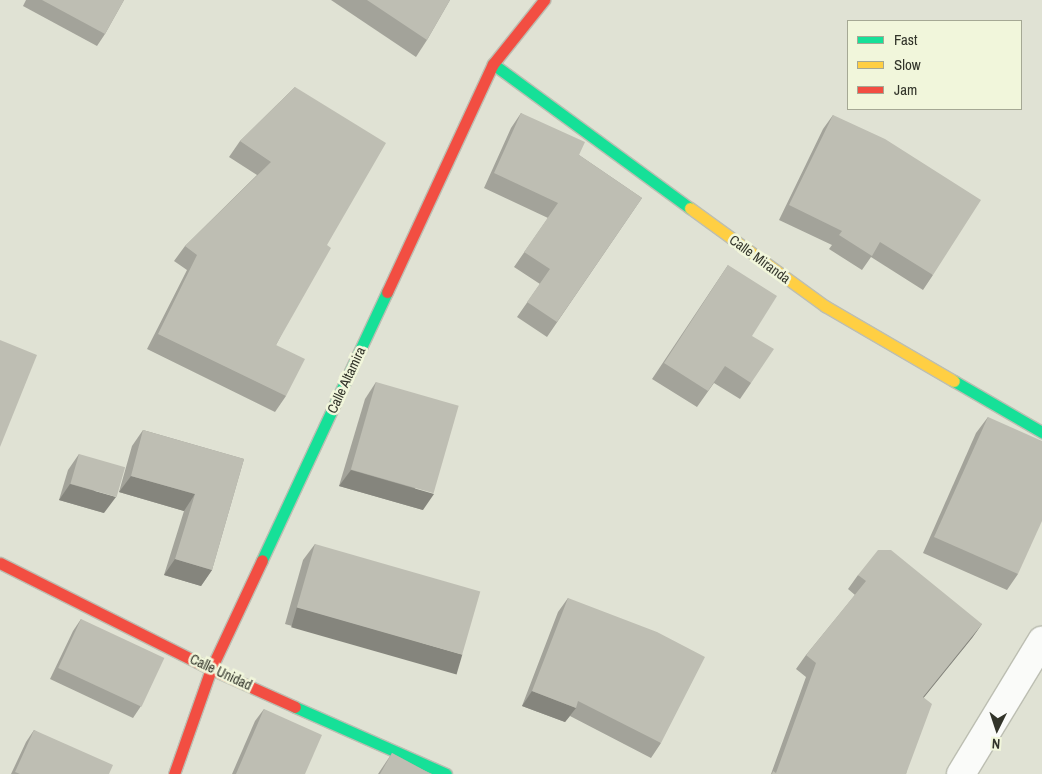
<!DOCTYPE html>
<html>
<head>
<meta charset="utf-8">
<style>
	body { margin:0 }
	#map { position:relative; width:1042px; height:774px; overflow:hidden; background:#e0e2d4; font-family:"Archivo Narrow",sans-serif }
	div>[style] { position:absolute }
	.roads { filter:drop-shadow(1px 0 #bcbeb2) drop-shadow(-1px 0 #bcbeb2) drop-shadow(0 1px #bcbeb2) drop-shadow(0 -1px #bcbeb2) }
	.street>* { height:28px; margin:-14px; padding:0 14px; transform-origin:14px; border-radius:14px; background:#fafbf9 }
	.fast>* { height:11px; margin:-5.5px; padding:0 5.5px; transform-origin:5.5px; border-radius:5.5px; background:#16e098 }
	.slow>* { height:11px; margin:-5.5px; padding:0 5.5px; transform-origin:5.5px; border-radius:5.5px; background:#ffcf43 }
	.jam>* { height:11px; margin:-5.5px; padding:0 5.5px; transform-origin:5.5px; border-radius:5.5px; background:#f24e42 }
	.wall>* { inset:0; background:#a3a39a }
	.shaded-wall>* { inset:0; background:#85857d; transform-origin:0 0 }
	.building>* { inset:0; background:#bebeb3; transform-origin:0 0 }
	span { translate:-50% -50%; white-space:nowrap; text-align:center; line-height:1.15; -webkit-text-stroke:5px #f1f6db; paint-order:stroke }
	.street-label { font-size:14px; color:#32342a }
	.legend { position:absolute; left:847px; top:20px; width:175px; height:90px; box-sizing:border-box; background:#f1f6db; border:1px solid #a5a894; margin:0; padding:6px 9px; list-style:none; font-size:15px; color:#32342a }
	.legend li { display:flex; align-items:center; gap:10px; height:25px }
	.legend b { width:25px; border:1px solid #a5a894 }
	.north { position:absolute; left:972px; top:704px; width:50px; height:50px; -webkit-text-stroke:4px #f1f6db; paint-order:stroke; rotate:184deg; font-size:14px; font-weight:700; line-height:20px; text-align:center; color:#32342a }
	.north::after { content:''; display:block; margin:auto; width:18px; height:22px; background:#32342a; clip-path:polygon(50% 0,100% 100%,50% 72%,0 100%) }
</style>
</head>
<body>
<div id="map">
	<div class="roads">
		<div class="street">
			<i style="left:961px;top:774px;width:156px;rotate:-58.7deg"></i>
		</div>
		<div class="fast">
			<i style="left:493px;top:64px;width:244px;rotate:36.2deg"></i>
			<i style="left:954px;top:381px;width:102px;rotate:30.1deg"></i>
			<i style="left:262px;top:560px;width:296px;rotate:-65deg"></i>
			<i style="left:295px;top:707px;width:165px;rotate:23.9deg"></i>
		</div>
		<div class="slow">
			<i style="left:690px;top:208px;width:167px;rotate:36deg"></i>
			<i style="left:825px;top:306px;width:149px;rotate:30.2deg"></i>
		</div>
		<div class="jam">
			<i style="left:387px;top:292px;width:251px;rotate:-65.1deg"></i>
			<i style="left:493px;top:64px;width:82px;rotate:-51.4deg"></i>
			<i style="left:0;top:563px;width:236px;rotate:26.7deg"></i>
			<i style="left:211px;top:669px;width:92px;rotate:24.3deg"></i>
			<i style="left:174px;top:774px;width:111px;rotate:-70.6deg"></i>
			<i style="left:211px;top:669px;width:120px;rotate:-64.9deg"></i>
		</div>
	</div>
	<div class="wall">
		<i style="clip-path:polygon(26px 0,124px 0,105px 34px,97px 46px,23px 6px)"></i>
		<i style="clip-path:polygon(331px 0,450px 0,427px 40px,416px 57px)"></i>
		<i style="clip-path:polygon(295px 87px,327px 245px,276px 345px,286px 396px,275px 412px,147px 349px,187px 270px,174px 261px,185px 246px,257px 175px,229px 157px,240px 141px)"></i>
		<i style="clip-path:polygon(521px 113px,579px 155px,642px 198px,547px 337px,517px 317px,540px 284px,514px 267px,548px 218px,484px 188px,511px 128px)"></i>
		<i style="clip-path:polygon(833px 115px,933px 275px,923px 290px,871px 257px,862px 270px,829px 249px,832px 245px,779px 220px,823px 129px)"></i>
		<i style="clip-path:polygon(728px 265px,752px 336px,751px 383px,740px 399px,714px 383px,697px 407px,652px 379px)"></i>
		<i style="clip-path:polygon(376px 382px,423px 510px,339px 486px,365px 399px)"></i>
		<i style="clip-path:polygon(988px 417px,1018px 574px,1007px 590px,923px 553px,976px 433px)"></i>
		<i style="clip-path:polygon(143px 430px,244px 459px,212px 570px,201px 586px,164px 575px,184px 511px,119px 492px,132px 446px)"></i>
		<i style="clip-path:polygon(79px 454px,104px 513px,59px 500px,68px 470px)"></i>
		<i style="clip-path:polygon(315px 544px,450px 670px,285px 624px,303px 560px)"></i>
		<i style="clip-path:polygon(858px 575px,982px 624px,972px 638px,924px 697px,906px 774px,771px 774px,806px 677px,796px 669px,806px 655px,855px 595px,848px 589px)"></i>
		<i style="clip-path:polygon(568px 598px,661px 743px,651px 758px,570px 716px,565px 722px,522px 706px,558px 612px)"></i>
		<i style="clip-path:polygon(81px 619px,141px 706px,133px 718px,50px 679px,73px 631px)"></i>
		<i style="clip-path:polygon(264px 709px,305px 774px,232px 774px,255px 721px)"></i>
		<i style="clip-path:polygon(34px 730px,109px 774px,11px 774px,26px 742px)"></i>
		<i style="clip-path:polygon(392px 753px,431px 774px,378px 774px)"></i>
	</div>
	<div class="shaded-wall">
		<i style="clip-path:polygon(351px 470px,434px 494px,423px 510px,339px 486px)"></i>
		<i style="clip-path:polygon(131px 476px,195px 494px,184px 511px,119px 492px)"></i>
		<i style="clip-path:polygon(70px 484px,116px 497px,104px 513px,59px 500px)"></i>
		<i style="clip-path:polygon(175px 559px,212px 570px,201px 586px,164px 575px)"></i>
		<i style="left:297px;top:607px;width:172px;height:21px;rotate:16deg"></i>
		<i style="clip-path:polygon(982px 624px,972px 638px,913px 711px,923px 697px)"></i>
		<i style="clip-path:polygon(532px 691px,576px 708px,565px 722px,522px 706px)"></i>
	</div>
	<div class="building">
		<i style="clip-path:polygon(42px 0,124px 0,105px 34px)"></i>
		<i style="clip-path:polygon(367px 0,450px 0,427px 40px)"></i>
		<i style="clip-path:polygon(295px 87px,386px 143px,327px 245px,331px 248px,276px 345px,305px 359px,286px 396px,158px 334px,197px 255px,185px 246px,271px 162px,240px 141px)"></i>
		<i style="clip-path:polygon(521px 113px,585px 142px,579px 155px,642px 198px,557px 322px,527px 302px,550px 269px,524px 252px,558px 203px,494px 173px)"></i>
		<i style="clip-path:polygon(833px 115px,885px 139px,981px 200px,933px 275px,880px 242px,872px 256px,839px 235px,842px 231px,789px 205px)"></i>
		<i style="clip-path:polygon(728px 265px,777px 296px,752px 336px,774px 349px,751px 383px,725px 366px,708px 391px,664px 363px)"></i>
		<i style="clip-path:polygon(0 340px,37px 355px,0 447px)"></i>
		<i style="left:376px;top:382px;width:86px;height:91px;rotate:16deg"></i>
		<i style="clip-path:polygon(988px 417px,1042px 441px,1042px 521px,1018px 574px,934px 537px)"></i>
		<i style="clip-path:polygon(143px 430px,244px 459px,212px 570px,175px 559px,195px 494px,131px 476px)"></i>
		<i style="left:79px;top:454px;width:48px;height:31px;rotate:16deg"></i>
		<i style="left:315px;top:544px;width:172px;height:66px;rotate:16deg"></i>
		<i style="clip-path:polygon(878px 550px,891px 550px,982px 624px,923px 697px,932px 704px,906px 774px,772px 774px,773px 771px,776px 773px,816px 663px,806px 655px,866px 581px,858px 575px)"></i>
		<i style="clip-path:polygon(568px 598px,657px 632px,705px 657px,661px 743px,578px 701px,576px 708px,532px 691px)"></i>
		<i style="left:81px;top:619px;width:92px;height:54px;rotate:25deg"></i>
		<i style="clip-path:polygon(264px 709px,322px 735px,305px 774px,236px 774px)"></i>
		<i style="clip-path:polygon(34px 730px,113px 765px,109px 774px,20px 774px,15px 772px)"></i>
		<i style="clip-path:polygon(392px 753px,431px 774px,380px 774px)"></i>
	</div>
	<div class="street-label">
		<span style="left:760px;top:259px;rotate:36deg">Calle Miranda</span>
		<span style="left:346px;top:380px;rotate:-65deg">Calle Altamira</span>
		<span style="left:221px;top:672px;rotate:25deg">Calle Unidad</span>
	</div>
	<ul class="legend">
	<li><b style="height:6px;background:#16e098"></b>Fast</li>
	<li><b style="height:6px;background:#ffcf43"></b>Slow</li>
	<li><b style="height:6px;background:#f24e42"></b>Jam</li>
	</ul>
	<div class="north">N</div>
</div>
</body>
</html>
